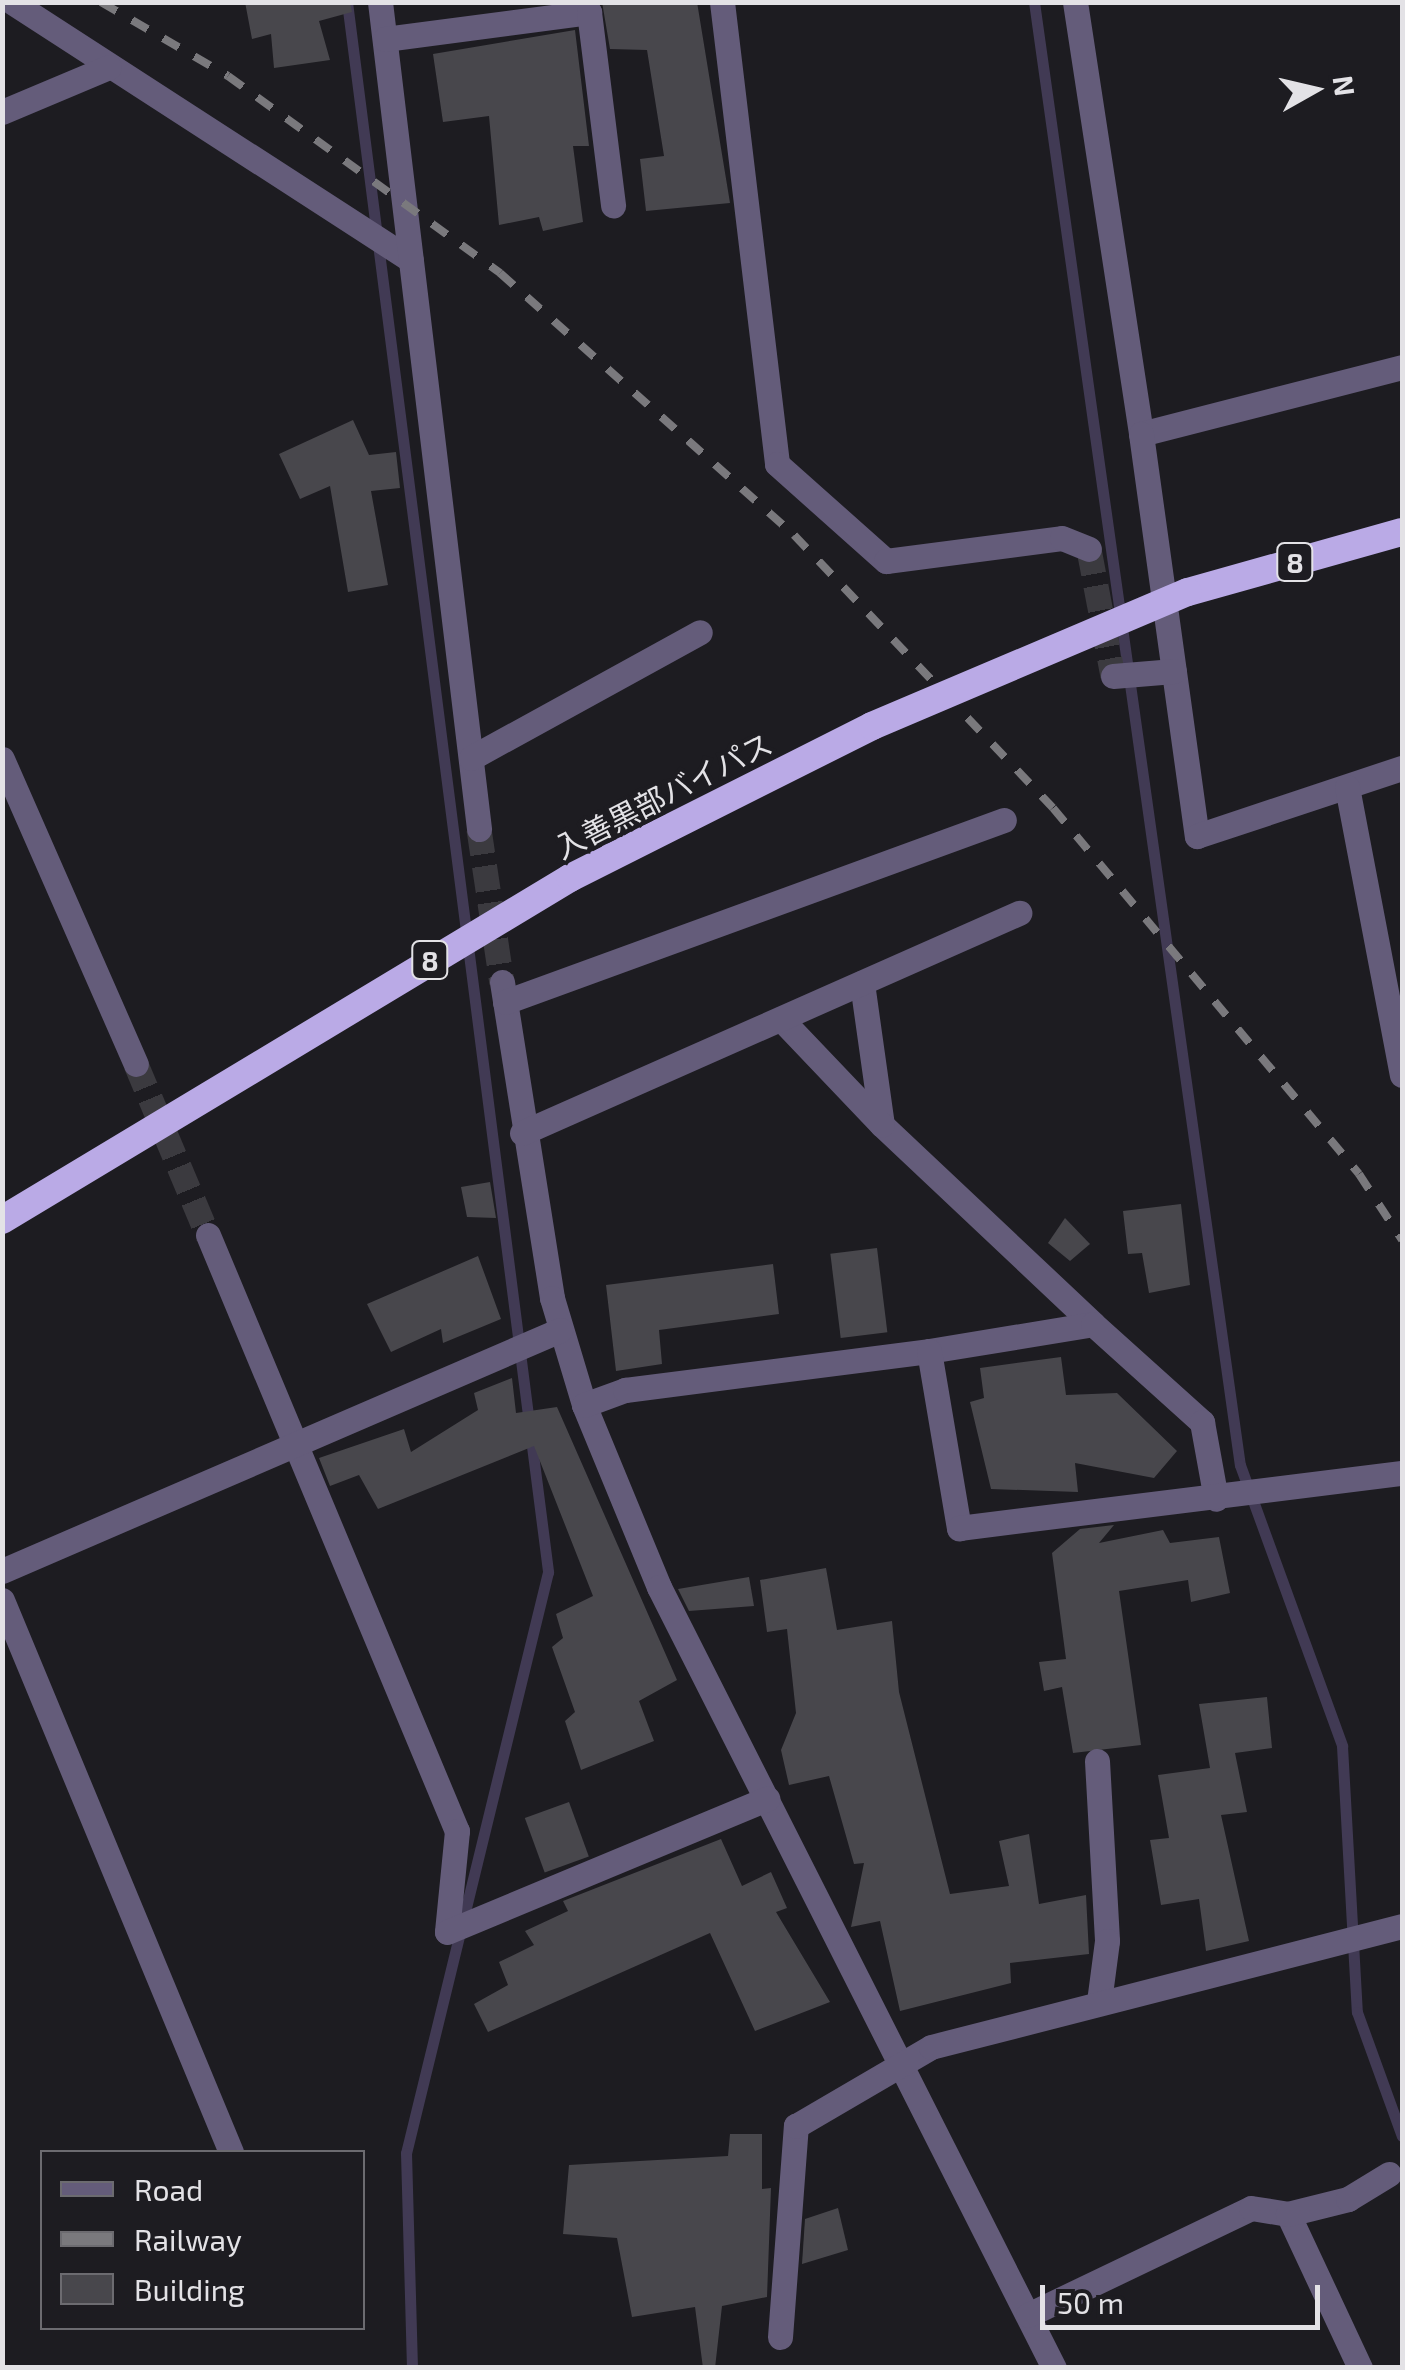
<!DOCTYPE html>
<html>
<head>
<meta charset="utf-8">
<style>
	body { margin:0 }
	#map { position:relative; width:1405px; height:2370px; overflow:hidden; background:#1d1c21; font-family:"Exo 2","Noto Sans JP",sans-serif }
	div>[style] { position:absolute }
	.stream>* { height:11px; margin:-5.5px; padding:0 5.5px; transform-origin:5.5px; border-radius:5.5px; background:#413a54 }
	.building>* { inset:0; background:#48474c; transform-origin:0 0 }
	.minor-tunnel>* { height:25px; margin-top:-12.5px; transform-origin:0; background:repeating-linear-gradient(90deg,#3b3a3f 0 25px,transparent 0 37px) }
	.minor>* { height:25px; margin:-12.5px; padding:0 12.5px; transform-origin:12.5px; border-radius:12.5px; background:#645c7a }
	.trunk>* { height:28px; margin:-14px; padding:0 14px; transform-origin:14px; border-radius:14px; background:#baaae6 }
	.rail>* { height:8px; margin-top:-4px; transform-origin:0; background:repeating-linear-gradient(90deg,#7a797d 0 18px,transparent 0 36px) }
	.trunk-bridge>* { height:28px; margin:-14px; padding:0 14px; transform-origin:14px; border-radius:14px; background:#baaae6 }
	span { translate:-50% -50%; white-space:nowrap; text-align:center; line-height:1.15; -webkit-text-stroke:8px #1d1c21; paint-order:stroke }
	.shield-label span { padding:2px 8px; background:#1d1c21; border:2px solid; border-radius:8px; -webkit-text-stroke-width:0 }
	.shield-label { font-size:28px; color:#e3e2e6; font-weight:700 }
	.street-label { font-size:30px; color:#e3e2e6 }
	.frame { position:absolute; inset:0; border:5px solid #e3e2e6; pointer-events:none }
	.legend { position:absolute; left:40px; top:2150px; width:325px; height:180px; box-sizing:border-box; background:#1d1c21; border:2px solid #6c6b70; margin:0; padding:12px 18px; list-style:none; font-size:30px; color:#e3e2e6 }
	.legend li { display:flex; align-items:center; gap:20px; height:50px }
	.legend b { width:50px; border:2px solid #6c6b70 }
	.north { position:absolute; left:1265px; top:40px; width:100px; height:100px; -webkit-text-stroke:8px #1d1c21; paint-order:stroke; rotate:82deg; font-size:28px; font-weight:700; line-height:40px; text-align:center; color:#e3e2e6 }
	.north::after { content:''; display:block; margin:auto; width:35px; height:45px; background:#e3e2e6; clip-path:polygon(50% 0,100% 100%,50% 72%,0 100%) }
	.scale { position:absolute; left:1040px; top:2285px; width:280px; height:45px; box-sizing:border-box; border:5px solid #e3e2e6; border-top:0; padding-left:12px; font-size:30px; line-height:35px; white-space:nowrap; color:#e3e2e6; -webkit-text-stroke:8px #1d1c21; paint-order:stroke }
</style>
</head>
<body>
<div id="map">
	<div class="stream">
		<i style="left:347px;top:2px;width:1583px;rotate:82.7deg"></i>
		<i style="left:548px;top:1572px;width:598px;rotate:103.73deg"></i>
		<i style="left:406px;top:2153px;width:215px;rotate:88.4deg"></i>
		<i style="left:1034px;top:2px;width:1477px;rotate:81.99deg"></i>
		<i style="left:1240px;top:1465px;width:299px;rotate:70deg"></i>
		<i style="left:1342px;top:1746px;width:266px;rotate:86.8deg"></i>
		<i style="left:1357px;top:2012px;width:132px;rotate:70.1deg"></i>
	</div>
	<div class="building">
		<i style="clip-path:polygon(245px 2px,350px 2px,352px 12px,319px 21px,330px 60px,274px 68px,271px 34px,252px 39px)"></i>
		<i style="clip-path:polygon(602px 2px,697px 2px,730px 203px,646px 211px,640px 159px,664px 156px,647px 50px,610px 49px)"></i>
		<i style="clip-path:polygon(575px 30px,589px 146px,573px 146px,583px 222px,543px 231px,539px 217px,499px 225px,489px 116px,443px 122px,433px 54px)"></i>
		<i style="clip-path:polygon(353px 420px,369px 455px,396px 452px,400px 488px,371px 491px,388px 585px,348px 592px,330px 486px,300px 499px,279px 454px)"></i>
		<i style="clip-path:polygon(490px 1182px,496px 1218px,467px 1217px,461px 1187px)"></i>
		<i style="clip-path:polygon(1181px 1204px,1190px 1285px,1149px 1293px,1142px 1253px,1128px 1254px,1123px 1211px)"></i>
		<i style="clip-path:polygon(1065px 1218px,1090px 1244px,1070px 1261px,1048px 1243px)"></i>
		<i style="left:877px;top:1248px;width:85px;height:47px;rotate:83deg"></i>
		<i style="clip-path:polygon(478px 1256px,501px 1319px,443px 1343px,441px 1329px,391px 1352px,367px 1304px)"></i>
		<i style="clip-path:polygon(773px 1264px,779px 1314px,659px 1330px,662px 1364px,616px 1371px,606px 1285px)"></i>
		<i style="clip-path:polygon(1061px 1357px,1066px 1395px,1117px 1393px,1177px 1451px,1154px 1478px,1075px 1463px,1078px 1492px,991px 1489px,970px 1402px,984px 1398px,980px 1368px)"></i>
		<i style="clip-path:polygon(512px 1378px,516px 1413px,557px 1407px,677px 1680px,639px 1701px,654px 1741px,581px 1770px,565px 1721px,575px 1712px,552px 1647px,563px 1638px,556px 1614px,593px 1596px,534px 1446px,378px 1509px,359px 1475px,330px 1486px,319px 1458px,404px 1429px,411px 1452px,478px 1410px,474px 1393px)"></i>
		<i style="clip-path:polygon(1114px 1525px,1099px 1543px,1163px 1530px,1170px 1543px,1219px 1537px,1230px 1593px,1191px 1602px,1188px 1580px,1119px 1591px,1141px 1745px,1073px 1753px,1062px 1687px,1044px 1691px,1039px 1662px,1066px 1659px,1052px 1553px,1080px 1529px)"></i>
		<i style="clip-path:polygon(826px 1568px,837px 1630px,892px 1621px,899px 1692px,950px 1894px,1009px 1886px,999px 1841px,1029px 1834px,1039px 1904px,1086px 1895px,1089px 1954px,1010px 1963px,1011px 1983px,900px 2011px,880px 1921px,851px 1927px,864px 1863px,854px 1864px,829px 1776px,789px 1785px,781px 1750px,796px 1713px,787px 1629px,767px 1632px,760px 1580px)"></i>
		<i style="clip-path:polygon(749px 1577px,754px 1606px,689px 1611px,678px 1589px)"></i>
		<i style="clip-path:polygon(1267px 1697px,1272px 1748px,1235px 1753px,1247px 1812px,1221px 1815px,1249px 1941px,1206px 1951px,1199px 1899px,1161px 1905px,1150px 1840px,1169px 1838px,1158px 1775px,1210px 1768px,1199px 1704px)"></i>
		<i style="left:569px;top:1802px;width:58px;height:47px;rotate:70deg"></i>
		<i style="clip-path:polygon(721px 1839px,742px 1886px,771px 1872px,787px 1908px,776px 1912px,830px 2002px,755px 2031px,710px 1933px,488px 2032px,474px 2004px,508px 1985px,499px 1962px,534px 1945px,525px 1931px,568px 1911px,563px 1901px)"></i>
		<i style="clip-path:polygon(730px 2134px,762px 2134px,762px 2189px,771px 2188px,767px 2297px,722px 2306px,715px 2368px,703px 2368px,695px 2307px,632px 2317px,617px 2238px,563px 2234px,569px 2165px,728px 2156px)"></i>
		<i style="clip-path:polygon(838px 2208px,848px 2250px,802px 2264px,805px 2219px)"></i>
	</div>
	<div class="minor-tunnel">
		<i style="left:1089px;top:549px;width:129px;rotate:79.3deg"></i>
		<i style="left:479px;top:829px;width:155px;rotate:81.5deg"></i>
		<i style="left:136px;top:1064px;width:186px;rotate:67.2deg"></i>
	</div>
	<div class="minor">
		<i style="left:12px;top:2px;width:475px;rotate:32.9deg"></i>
		<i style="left:380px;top:2px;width:833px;rotate:83.17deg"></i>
		<i style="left:722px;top:2px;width:465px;rotate:83.2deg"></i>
		<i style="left:777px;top:464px;width:146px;rotate:41.7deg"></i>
		<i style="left:886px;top:561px;width:177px;rotate:-7.4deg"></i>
		<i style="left:1062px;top:538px;width:29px;rotate:22deg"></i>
		<i style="left:1075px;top:2px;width:437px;rotate:81.3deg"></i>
		<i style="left:385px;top:39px;width:206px;rotate:-7.5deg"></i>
		<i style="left:589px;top:12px;width:195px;rotate:82.9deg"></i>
		<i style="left:2px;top:112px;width:116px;rotate:-22.8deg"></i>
		<i style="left:1402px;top:367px;width:269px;rotate:165.6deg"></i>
		<i style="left:1141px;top:434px;width:406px;rotate:82.1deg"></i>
		<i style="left:1197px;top:836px;width:216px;rotate:-18.4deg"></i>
		<i style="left:1113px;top:676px;width:61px;rotate:-4.7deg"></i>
		<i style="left:471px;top:758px;width:261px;rotate:-28.8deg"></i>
		<i style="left:2px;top:759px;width:333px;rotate:66.3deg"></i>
		<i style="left:1347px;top:787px;width:293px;rotate:79.2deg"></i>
		<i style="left:502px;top:982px;width:320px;rotate:81deg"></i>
		<i style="left:552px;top:1298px;width:112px;rotate:73.3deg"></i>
		<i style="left:584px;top:1405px;width:197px;rotate:67.6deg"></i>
		<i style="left:659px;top:1587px;width:875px;rotate:63.17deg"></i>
		<i style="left:862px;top:983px;width:143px;rotate:82deg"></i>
		<i style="left:882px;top:1125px;width:290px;rotate:43.3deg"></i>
		<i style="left:505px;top:1002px;width:531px;rotate:-20.04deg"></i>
		<i style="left:781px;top:1019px;width:146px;rotate:46.4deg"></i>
		<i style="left:522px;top:1133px;width:544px;rotate:-23.88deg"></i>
		<i style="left:208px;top:1235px;width:646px;rotate:67.33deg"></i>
		<i style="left:457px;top:1831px;width:101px;rotate:95.7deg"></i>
		<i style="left:447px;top:1932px;width:347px;rotate:-22.6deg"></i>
		<i style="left:929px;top:1351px;width:166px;rotate:-9.3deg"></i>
		<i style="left:1093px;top:1324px;width:147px;rotate:42deg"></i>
		<i style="left:1202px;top:1422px;width:78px;rotate:79.7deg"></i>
		<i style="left:584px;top:1405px;width:44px;rotate:-20.1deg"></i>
		<i style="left:625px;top:1390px;width:306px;rotate:-7.3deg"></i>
		<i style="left:929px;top:1351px;width:180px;rotate:80.4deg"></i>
		<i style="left:959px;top:1528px;width:446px;rotate:-7.1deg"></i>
		<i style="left:2px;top:1571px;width:608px;rotate:-23.36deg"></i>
		<i style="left:2px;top:1600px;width:598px;rotate:67.47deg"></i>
		<i style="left:1097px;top:1761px;width:180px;rotate:86.8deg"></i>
		<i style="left:1107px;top:1941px;width:62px;rotate:97.5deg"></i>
		<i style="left:1288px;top:2214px;width:170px;rotate:64.9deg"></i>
		<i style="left:1028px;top:2315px;width:247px;rotate:-25.6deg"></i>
		<i style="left:1251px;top:2208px;width:37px;rotate:9deg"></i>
		<i style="left:1288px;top:2214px;width:62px;rotate:-14deg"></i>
		<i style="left:1348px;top:2199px;width:48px;rotate:-31.4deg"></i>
		<i style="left:780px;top:2337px;width:212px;rotate:-85.7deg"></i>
		<i style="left:796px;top:2126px;width:156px;rotate:-30.3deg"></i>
		<i style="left:931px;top:2047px;width:486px;rotate:-14.4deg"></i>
	</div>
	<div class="trunk">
		<i style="left:1188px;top:592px;width:222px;rotate:-15.7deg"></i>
		<i style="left:2px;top:1220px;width:663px;rotate:-31.05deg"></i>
		<i style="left:570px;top:878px;width:338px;rotate:-26.7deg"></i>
	</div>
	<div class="rail">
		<i style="left:101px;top:2px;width:147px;rotate:30.2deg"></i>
		<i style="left:228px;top:76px;width:336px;rotate:35.9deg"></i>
		<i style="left:500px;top:273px;width:394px;rotate:41.7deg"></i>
		<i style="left:794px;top:535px;width:376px;rotate:46.5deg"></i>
		<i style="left:1053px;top:808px;width:477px;rotate:50.1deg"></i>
		<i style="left:1359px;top:1174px;width:79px;rotate:56.9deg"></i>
	</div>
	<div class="trunk-bridge">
		<i style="left:872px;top:726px;width:343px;rotate:-23deg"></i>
	</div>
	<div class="shield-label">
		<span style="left:1295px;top:562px">8</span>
		<span style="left:430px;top:960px">8</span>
	</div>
	<div class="street-label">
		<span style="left:663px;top:795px;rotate:-27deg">入善黒部バイパス</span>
	</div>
	<div class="frame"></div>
	<ul class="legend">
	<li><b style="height:12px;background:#645c7a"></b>Road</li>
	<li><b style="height:12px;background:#7a797d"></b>Railway</li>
	<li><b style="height:28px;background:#48474c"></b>Building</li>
	</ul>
	<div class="north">N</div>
	<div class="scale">50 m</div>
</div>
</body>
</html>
